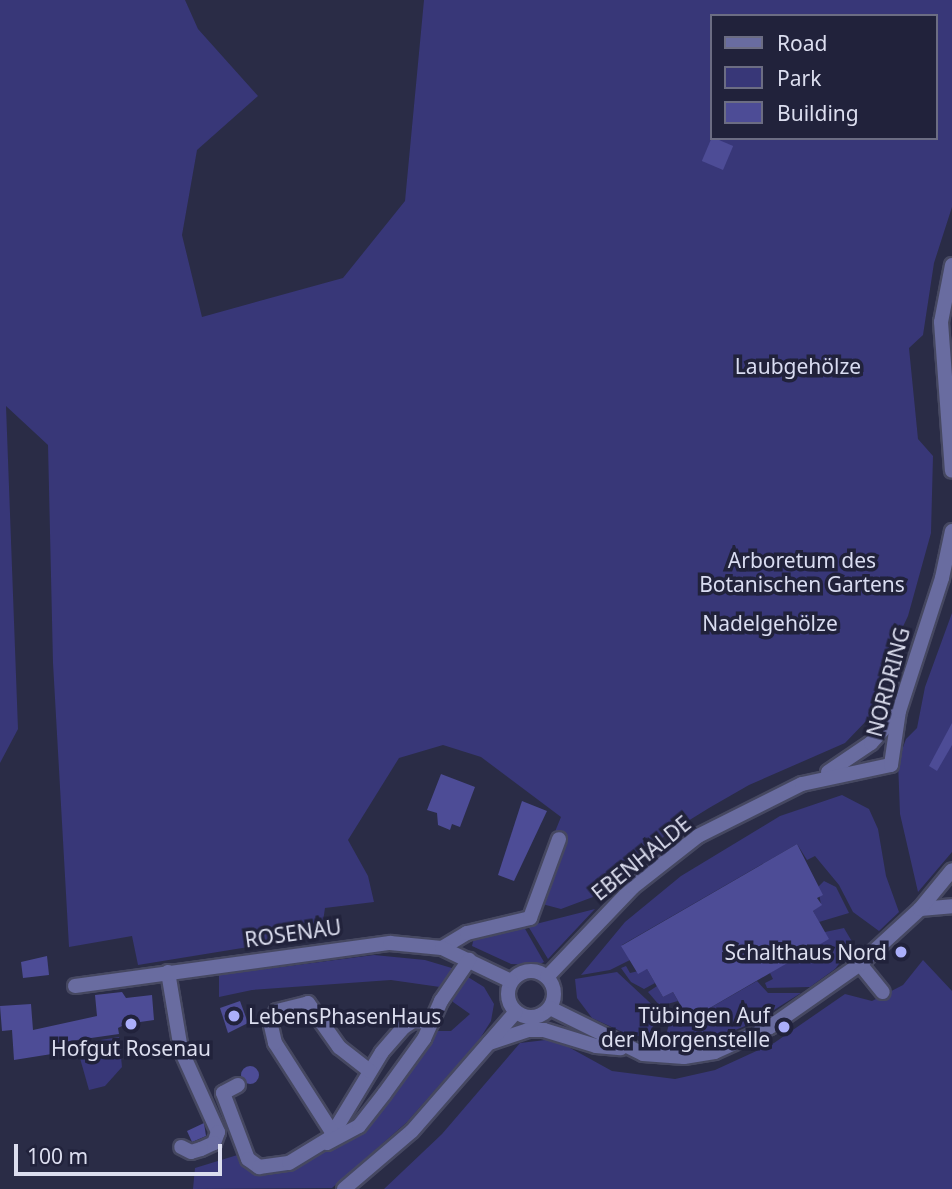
<!DOCTYPE html>
<html>
<head>
<meta charset="utf-8">
<style>
	body { margin:0 }
	#map { position:relative; width:952px; height:1189px; overflow:hidden; background:#2a2c46; font-family:"Noto Sans",sans-serif }
	div>[style] { position:absolute }
	.green>* { inset:0; background:#383778 }
	.building>* { inset:0; background:#4d4c96; transform-origin:0 0 }
	.round { border-radius:50% }
	.roads { filter:drop-shadow(2px 0 #464861) drop-shadow(-2px 0 #464861) drop-shadow(0 2px #464861) drop-shadow(0 -2px #464861) }
	.minor>* { height:14px; margin:-7px; padding:0 7px; transform-origin:7px; border-radius:7px; background:#696ca0 }
	.minor>.ring { margin:-7px; padding:0; box-sizing:content-box; background:none; border:14px solid #696ca0; border-radius:50% }
	.dots>* { width:19px; height:19px; translate:-50% -50%; box-sizing:border-box; border:4px solid #21223b; border-radius:50% }
	span { translate:-50% -50%; white-space:nowrap; text-align:center; line-height:1.15; -webkit-text-stroke:7px #21223b; paint-order:stroke }
	.park-label { font-size:21px; color:#d9dcf1 }
	.street-label { font-size:21px; color:#dcdeef }
	.poi-label { font-size:21px; color:#dcdeef }
	.right { translate:-100% -50%; text-align:right }
	.left { translate:0 -50%; text-align:left }
	.legend { position:absolute; left:710px; top:14px; width:228px; height:126px; box-sizing:border-box; background:#21223b; border:2px solid #6c6d83; margin:0; padding:9px 12px; list-style:none; font-size:21px; color:#dcdeef }
	.legend li { display:flex; align-items:center; gap:14px; height:35px }
	.legend b { width:35px; border:2px solid #6c6d83 }
	.scale { position:absolute; left:14px; top:1144px; width:208px; height:32px; box-sizing:border-box; border:4px solid #dcdeef; border-top:0; padding-left:9px; font-size:21px; line-height:24px; white-space:nowrap; color:#dcdeef; -webkit-text-stroke:5px #21223b; paint-order:stroke }
</style>
</head>
<body>
<div id="map">
	<div class="green">
		<i style="clip-path:polygon(evenodd,0 0,185px 0,198px 29px,258px 96px,197px 150px,182px 235px,202px 317px,343px 278px,405px 201px,424px 0,952px 0,952px 207px,934px 263px,923px 335px,909px 348px,918px 439px,933px 456px,931px 533px,908px 616px,880px 675px,882px 694px,870px 717px,845px 743px,749px 785px,709px 808px,667px 834px,593px 897px,561px 909px,527px 900px,561px 817px,481px 757px,443px 745px,399px 758px,348px 840px,368px 876px,374px 902px,325px 908px,321px 935px,138px 965px,132px 936px,69px 947px,53px 663px,48px 445px,6px 406px,18px 729px,0 763px,0 0,712px 16px,936px 16px,936px 138px,712px 138px,712px 16px)"></i>
		<i style="clip-path:polygon(952px 613px,952px 852px,918px 892px,900px 814px,898px 761px,906px 739px,917px 728px,925px 687px)"></i>
		<i style="clip-path:polygon(842px 795px,869px 809px,878px 829px,886px 876px,899px 912px,879px 931px,853px 912px,839px 885px,815px 856px,807px 860px,797px 844px,622px 945px,630px 960px,610px 970px,581px 975px,625px 922px,681px 876px,780px 816px)"></i>
		<i style="clip-path:polygon(824px 881px,836px 887px,849px 913px,819px 922px,813px 911px,821px 905px,818px 887px)"></i>
		<i style="clip-path:polygon(595px 909px,594px 910px,548px 959px,528px 926px)"></i>
		<i style="clip-path:polygon(524px 927px,544px 962px,538px 965px,511px 964px,472px 946px,474px 937px)"></i>
		<i style="clip-path:polygon(844px 928px,854px 945px,835px 969px,810px 987px,767px 988px,765px 983px,773px 979px,770px 973px,825px 932px)"></i>
		<i style="clip-path:polygon(374px 955px,425px 960px,455px 969px,484px 987px,494px 1004px,491px 1021px,479px 1040px,407px 1122px,332px 1188px,193px 1189px,195px 1168px,244px 1153px,259px 1167px,363px 1129px,436px 1031px,451px 1031px,470px 1014px,453px 1002px,447px 988px,391px 980px,252px 990px,219px 997px,219px 975px)"></i>
		<i style="clip-path:polygon(923px 960px,952px 991px,952px 1189px,384px 1189px,442px 1134px,520px 1043px,554px 1039px,612px 1071px,675px 1079px,715px 1070px,774px 1043px,845px 994px,872px 1001px,903px 985px)"></i>
		<i style="clip-path:polygon(626px 966px,630px 973px,647px 969px,655px 983px,644px 989px,631px 982px,621px 968px)"></i>
		<i style="clip-path:polygon(617px 972px,661px 1013px,647px 1037px,629px 1035px,592px 1018px,577px 998px,575px 979px)"></i>
		<i style="clip-path:polygon(757px 981px,768px 993px,801px 993px,755px 1022px,723px 1035px,681px 1041px,666px 1035px,669px 1024px,684px 1012px,689px 1020px)"></i>
		<i style="clip-path:polygon(657px 986px,663px 997px,673px 992px,678px 1001px,660px 1006px,648px 992px)"></i>
		<i style="clip-path:polygon(119px 1037px,122px 1067px,105px 1086px,89px 1090px,76px 1044px)"></i>
	</div>
	<div class="building">
		<i style="left:712px;top:137px;width:23px;height:26px;rotate:23deg"></i>
		<i style="clip-path:polygon(952px 723px,952px 745px,937px 771px,929px 766px)"></i>
		<i style="clip-path:polygon(441px 774px,475px 787px,460px 827px,452px 824px,450px 830px,438px 825px,437px 813px,427px 810px)"></i>
		<i style="clip-path:polygon(522px 801px,547px 811px,514px 881px,498px 875px)"></i>
		<i style="clip-path:polygon(797px 844px,823px 895px,817px 898px,822px 905px,813px 911px,829px 939px,689px 1020px,673px 992px,663px 997px,647px 969px,638px 974px,621px 946px)"></i>
		<i style="clip-path:polygon(47px 956px,49px 975px,23px 978px,21px 962px)"></i>
		<i style="clip-path:polygon(122px 992px,126px 998px,152px 995px,154px 1020px,126px 1024px,118px 1028px,119px 1034px,56px 1043px,58px 1053px,14px 1060px,12px 1030px,2px 1031px,0 1006px,31px 1004px,33px 1030px,97px 1016px,95px 995px)"></i>
		<i style="clip-path:polygon(240px 1001px,248px 1023px,228px 1033px,220px 1008px)"></i>
		<i class="round" style="left:241px;top:1066px;width:18px;height:18px"></i>
		<i style="clip-path:polygon(204px 1123px,206px 1136px,192px 1142px,187px 1131px)"></i>
	</div>
	<div class="roads">
		<div class="minor">
			<i style="left:952px;top:265px;width:58px;rotate:100.9deg"></i>
			<i style="left:941px;top:322px;width:149px;rotate:85.8deg"></i>
			<i style="left:828px;top:772px;width:52px;rotate:-34deg"></i>
			<i style="left:871px;top:743px;width:39px;rotate:-48deg"></i>
			<i style="left:920px;top:909px;width:32px;rotate:-5deg"></i>
			<i style="left:442px;top:948px;width:29px;rotate:-31deg"></i>
			<i style="left:467px;top:933px;width:65px;rotate:-13.4deg"></i>
			<i style="left:530px;top:918px;width:84px;rotate:-69.8deg"></i>
			<i style="left:860px;top:964px;width:36px;rotate:51deg"></i>
			<i class="ring" style="left:508px;top:971px;width:32px;height:32px"></i>
			<i style="left:168px;top:972px;width:79px;rotate:80.5deg"></i>
			<i style="left:181px;top:1050px;width:90px;rotate:65.7deg"></i>
			<i style="left:218px;top:1132px;width:12px;rotate:110deg"></i>
			<i style="left:214px;top:1143px;width:14px;rotate:155deg"></i>
			<i style="left:201px;top:1149px;width:10px;rotate:163deg"></i>
			<i style="left:191px;top:1152px;width:11px;rotate:-153deg"></i>
			<i style="left:547px;top:977px;width:124px;rotate:-46.3deg"></i>
			<i style="left:633px;top:887px;width:83px;rotate:-38.1deg"></i>
			<i style="left:698px;top:836px;width:116px;rotate:-26.6deg"></i>
			<i style="left:802px;top:784px;width:91px;rotate:-12.1deg"></i>
			<i style="left:891px;top:765px;width:55px;rotate:-81.6deg"></i>
			<i style="left:899px;top:711px;width:140px;rotate:-72.1deg"></i>
			<i style="left:942px;top:578px;width:48px;rotate:-78deg"></i>
			<i style="left:75px;top:986px;width:318px;rotate:-7.8deg"></i>
			<i style="left:390px;top:943px;width:52px;rotate:5.5deg"></i>
			<i style="left:442px;top:948px;width:76px;rotate:25.6deg"></i>
			<i style="left:550px;top:1008px;width:104px;rotate:26.3deg"></i>
			<i style="left:643px;top:1054px;width:41px;rotate:4.2deg"></i>
			<i style="left:684px;top:1057px;width:31px;rotate:-9deg"></i>
			<i style="left:715px;top:1052px;width:60px;rotate:-24.4deg"></i>
			<i style="left:770px;top:1027px;width:110px;rotate:-35deg"></i>
			<i style="left:860px;top:964px;width:81px;rotate:-42.5deg"></i>
			<i style="left:920px;top:909px;width:50px;rotate:-50.6deg"></i>
			<i style="left:489px;top:1043px;width:41px;rotate:-18.4deg"></i>
			<i style="left:528px;top:1030px;width:16px"></i>
			<i style="left:544px;top:1030px;width:54px;rotate:17.1deg"></i>
			<i style="left:596px;top:1046px;width:25px;rotate:5deg"></i>
			<i style="left:238px;top:1085px;width:17px;rotate:152deg"></i>
			<i style="left:223px;top:1093px;width:71px;rotate:69.3deg"></i>
			<i style="left:248px;top:1159px;width:14px;rotate:36deg"></i>
			<i style="left:259px;top:1167px;width:30px;rotate:-8deg"></i>
			<i style="left:289px;top:1163px;width:48px;rotate:-31.4deg"></i>
			<i style="left:330px;top:1138px;width:100px;rotate:-58.8deg"></i>
			<i style="left:382px;top:1052px;width:33px;rotate:-49deg"></i>
			<i style="left:404px;top:1027px;width:11px;rotate:-34deg"></i>
			<i style="left:413px;top:1021px;width:19px;rotate:3deg"></i>
			<i style="left:332px;top:1132px;width:106px;rotate:-122.6deg"></i>
			<i style="left:275px;top:1043px;width:22px;rotate:-103deg"></i>
			<i style="left:270px;top:1022px;width:13px;rotate:-58deg"></i>
			<i style="left:277px;top:1011px;width:32px;rotate:-14deg"></i>
			<i style="left:308px;top:1003px;width:54px;rotate:54.8deg"></i>
			<i style="left:339px;top:1047px;width:39px;rotate:38deg"></i>
			<i style="left:327px;top:1143px;width:36px;rotate:-28deg"></i>
			<i style="left:359px;top:1126px;width:41px;rotate:-52deg"></i>
			<i style="left:384px;top:1094px;width:68px;rotate:-54deg"></i>
			<i style="left:424px;top:1039px;width:42px;rotate:-65.9deg"></i>
			<i style="left:441px;top:1001px;width:50px;rotate:-55.7deg"></i>
			<i style="left:344px;top:1189px;width:89px;rotate:-40.5deg"></i>
			<i style="left:412px;top:1131px;width:157px;rotate:-48.9deg"></i>
		</div>
	</div>
	<div class="dots">
		<i style="left:901px;top:952px;background:#abaffb"></i>
		<i style="left:234px;top:1016px;background:#abaffb"></i>
		<i style="left:131px;top:1024px;background:#abaffb"></i>
		<i style="left:784px;top:1027px;background:#abaffb"></i>
	</div>
	<div class="park-label">
		<span style="left:798px;top:366px">Laubgehölze</span>
		<span style="left:802px;top:572px">Arboretum des<br>Botanischen Gartens</span>
		<span style="left:770px;top:623px">Nadelgehölze</span>
	</div>
	<div class="street-label">
		<span style="left:888px;top:682px;rotate:-75deg">NORDRING</span>
		<span style="left:641px;top:858px;rotate:-39deg">EBENHALDE</span>
		<span style="left:293px;top:933px;rotate:-8deg">ROSENAU</span>
	</div>
	<div class="poi-label">
		<span class="right" style="left:887px;top:952px">Schalthaus Nord</span>
		<span class="right" style="left:770px;top:1027px">Tübingen Auf<br>der Morgenstelle</span>
		<span class="left" style="left:248px;top:1016px">LebensPhasenHaus</span>
		<span style="left:131px;top:1048px">Hofgut Rosenau</span>
	</div>
	<ul class="legend">
	<li><b style="height:9px;background:#696ca0"></b>Road</li>
	<li><b style="height:19px;background:#383778"></b>Park</li>
	<li><b style="height:19px;background:#4d4c96"></b>Building</li>
	</ul>
	<div class="scale">100 m</div>
</div>
</body>
</html>
